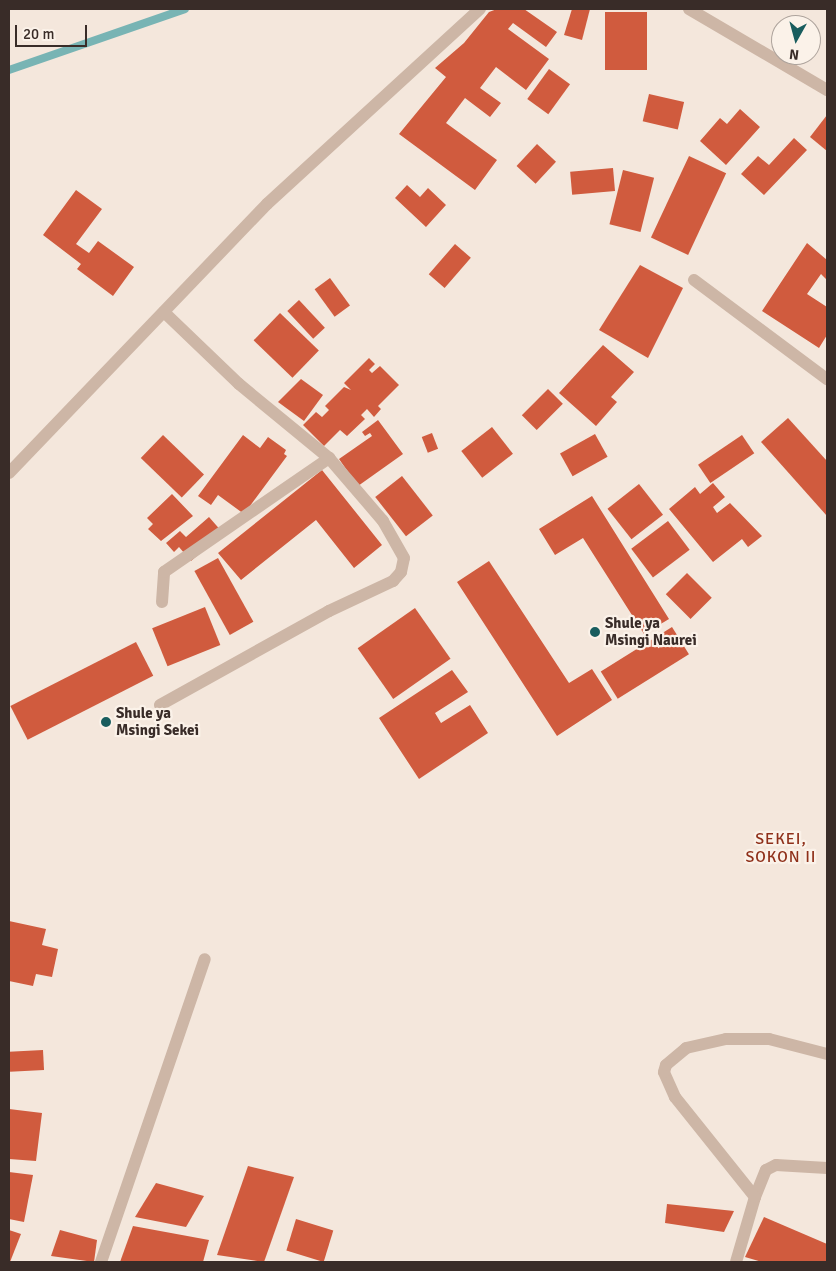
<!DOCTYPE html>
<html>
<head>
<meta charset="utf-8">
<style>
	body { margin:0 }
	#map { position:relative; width:836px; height:1271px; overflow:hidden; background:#f4e7dc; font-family:Signika,sans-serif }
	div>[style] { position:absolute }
	.stream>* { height:8px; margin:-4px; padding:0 4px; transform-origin:4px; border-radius:4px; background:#78b4b4 }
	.building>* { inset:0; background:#d05b3e; transform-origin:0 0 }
	.minor>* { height:12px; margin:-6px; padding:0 6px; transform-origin:6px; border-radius:6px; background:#cdb6a6 }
	.dots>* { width:14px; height:14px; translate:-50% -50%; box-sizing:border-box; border:2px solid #fbf2e9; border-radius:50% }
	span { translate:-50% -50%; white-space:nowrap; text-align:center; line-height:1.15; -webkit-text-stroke:4.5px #fbf2e9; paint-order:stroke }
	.poi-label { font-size:15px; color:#392c28; font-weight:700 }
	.left { translate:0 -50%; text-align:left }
	.neighbourhood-label { font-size:16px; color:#8f301a; letter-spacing:1px }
	.frame { position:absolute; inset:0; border:10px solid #392c28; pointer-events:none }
	.north { position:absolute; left:771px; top:15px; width:50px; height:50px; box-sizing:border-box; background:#fbf2e9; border:1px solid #ada39c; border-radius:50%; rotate:187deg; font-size:14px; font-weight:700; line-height:20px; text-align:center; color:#392c28 }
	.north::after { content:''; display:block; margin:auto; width:18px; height:22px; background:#195d5e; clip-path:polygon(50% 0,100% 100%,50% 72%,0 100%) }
	.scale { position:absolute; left:15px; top:25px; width:72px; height:22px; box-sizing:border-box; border:2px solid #392c28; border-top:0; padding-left:6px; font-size:15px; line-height:18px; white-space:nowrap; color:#392c28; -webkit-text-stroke:4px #fbf2e9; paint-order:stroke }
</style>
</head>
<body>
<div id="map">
	<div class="stream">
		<i style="left:9px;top:70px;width:186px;rotate:-19.1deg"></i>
	</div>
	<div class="building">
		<i style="clip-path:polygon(497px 9px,524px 9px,557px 32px,546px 47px,513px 23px,508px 29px,549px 59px,526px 90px,496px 67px,480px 88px,501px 103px,490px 117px,465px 98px,446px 123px,497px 160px,475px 190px,399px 134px,446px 77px,435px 68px,464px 43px,489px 12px)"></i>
		<i style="clip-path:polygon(572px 9px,590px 9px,582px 40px,564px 35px)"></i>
		<i style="left:605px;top:12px;width:42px;height:58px"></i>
		<i style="left:549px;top:69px;width:26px;height:37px;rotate:36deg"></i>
		<i style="left:649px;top:94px;width:36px;height:28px;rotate:13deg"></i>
		<i style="clip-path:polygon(740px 109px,760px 127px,726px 165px,700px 141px,720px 118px,727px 124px)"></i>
		<i style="clip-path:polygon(827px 115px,827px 151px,810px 137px)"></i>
		<i style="clip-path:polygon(794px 138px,807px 150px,764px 195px,741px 174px,758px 156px,769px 165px)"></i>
		<i style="left:537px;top:144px;width:26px;height:30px;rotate:43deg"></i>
		<i style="left:689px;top:156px;width:41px;height:90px;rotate:25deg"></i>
		<i style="left:613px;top:168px;width:23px;height:43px;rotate:85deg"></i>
		<i style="left:623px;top:170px;width:32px;height:56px;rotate:14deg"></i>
		<i style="clip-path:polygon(407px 185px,420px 197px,428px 188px,446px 205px,426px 227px,395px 198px)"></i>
		<i style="clip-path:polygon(76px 190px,102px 209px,76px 244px,89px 253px,98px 241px,134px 267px,113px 296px,77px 269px,81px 264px,43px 235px)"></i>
		<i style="clip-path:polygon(807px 243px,827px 260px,827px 280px,821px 274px,807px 294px,827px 307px,827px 335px,819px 348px,762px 311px)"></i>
		<i style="left:455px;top:244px;width:21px;height:40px;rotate:41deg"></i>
		<i style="clip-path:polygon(640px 265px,683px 288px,648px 358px,599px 330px)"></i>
		<i style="left:330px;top:278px;width:34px;height:19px;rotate:54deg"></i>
		<i style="left:299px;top:300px;width:38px;height:16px;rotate:47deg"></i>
		<i style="left:280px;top:313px;width:54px;height:38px;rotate:44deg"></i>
		<i style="clip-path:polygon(603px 345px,634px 372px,611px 397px,617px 402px,596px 426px,559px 393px)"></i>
		<i style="clip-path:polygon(369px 358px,375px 364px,369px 370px,372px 373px,380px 366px,399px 385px,378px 406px,381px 409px,374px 417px,367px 409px,361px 415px,365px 419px,347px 436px,340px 430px,324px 446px,303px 425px,316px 412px,322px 417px,329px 410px,325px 406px,344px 387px,351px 390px,344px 383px)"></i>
		<i style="clip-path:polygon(301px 379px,323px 395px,304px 421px,278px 402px)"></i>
		<i style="left:548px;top:389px;width:21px;height:37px;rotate:45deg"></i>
		<i style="clip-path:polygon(788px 418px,827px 461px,827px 516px,761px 442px)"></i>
		<i style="clip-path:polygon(378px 420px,403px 454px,358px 486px,339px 459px,372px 436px,370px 433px,365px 436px,362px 432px)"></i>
		<i style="left:492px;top:427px;width:34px;height:39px;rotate:52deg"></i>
		<i style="left:432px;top:433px;width:17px;height:11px;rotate:69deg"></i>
		<i style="left:595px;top:434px;width:26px;height:40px;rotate:61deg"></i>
		<i style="left:163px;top:435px;width:57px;height:32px;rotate:44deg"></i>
		<i style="clip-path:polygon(243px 435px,260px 448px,268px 437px,286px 450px,284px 454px,287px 456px,244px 514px,218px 495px,211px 505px,198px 496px)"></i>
		<i style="left:742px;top:435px;width:22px;height:53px;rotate:56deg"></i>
		<i style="clip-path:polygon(322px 470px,382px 545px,354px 568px,316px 520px,241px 580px,218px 553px)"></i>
		<i style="left:402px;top:476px;width:50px;height:34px;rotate:52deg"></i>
		<i style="clip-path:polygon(713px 483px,725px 497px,713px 507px,717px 513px,730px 503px,762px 536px,748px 547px,742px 539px,713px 562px,669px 509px,695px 487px,700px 494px)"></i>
		<i style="left:639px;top:484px;width:39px;height:40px;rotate:52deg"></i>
		<i style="clip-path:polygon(172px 494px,193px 516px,161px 541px,148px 529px,153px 524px,147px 518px)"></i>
		<i style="clip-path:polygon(592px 496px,669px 619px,644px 634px,583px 538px,555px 555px,539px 529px)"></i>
		<i style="clip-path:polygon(209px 517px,223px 533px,191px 561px,179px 547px,174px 552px,166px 543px,180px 531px,186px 537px)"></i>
		<i style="left:668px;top:521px;width:36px;height:46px;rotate:53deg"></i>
		<i style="left:218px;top:558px;width:73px;height:27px;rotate:61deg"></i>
		<i style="clip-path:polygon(489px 561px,569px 683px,592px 669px,612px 700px,557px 736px,457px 582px)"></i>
		<i style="left:687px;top:573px;width:35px;height:30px;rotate:45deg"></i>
		<i style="left:205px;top:607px;width:41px;height:57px;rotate:68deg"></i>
		<i style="left:415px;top:608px;width:62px;height:70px;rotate:55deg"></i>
		<i style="left:672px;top:627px;width:32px;height:84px;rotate:58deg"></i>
		<i style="left:136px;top:642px;width:38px;height:141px;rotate:63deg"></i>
		<i style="clip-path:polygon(452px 670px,468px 692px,435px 713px,441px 723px,470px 705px,488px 733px,419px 779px,379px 718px)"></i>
		<i style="clip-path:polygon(9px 921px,46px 929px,42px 945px,58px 949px,52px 977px,36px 974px,33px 986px,9px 981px)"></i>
		<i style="left:43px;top:1050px;width:20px;height:34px;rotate:87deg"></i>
		<i style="clip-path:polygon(9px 1109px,42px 1113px,36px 1161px,9px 1159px)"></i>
		<i style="clip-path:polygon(248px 1166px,294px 1177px,264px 1262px,217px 1255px)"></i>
		<i style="clip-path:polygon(9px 1172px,33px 1175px,24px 1222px,9px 1219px)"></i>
		<i style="clip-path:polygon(156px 1183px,204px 1196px,186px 1227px,135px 1217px)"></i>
		<i style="clip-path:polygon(667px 1204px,734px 1211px,724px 1232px,665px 1223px)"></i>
		<i style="clip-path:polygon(764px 1217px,827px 1244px,827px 1262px,762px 1262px,745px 1257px)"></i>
		<i style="left:296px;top:1219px;width:39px;height:33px;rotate:17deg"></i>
		<i style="clip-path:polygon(133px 1226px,209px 1240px,203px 1262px,120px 1262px)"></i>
		<i style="clip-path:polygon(9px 1230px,21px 1234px,10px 1262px,9px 1262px)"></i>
		<i style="clip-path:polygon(60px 1230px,97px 1240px,94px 1262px,51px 1256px)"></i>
	</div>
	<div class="minor">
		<i style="left:689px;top:9px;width:160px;rotate:30.4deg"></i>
		<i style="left:694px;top:280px;width:166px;rotate:36.7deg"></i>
		<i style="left:9px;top:473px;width:373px;rotate:-46.2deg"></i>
		<i style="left:267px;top:204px;width:289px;rotate:-42.5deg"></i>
		<i style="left:162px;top:602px;width:30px;rotate:-86deg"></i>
		<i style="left:164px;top:572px;width:201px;rotate:-34.6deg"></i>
		<i style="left:160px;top:705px;width:193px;rotate:-29.1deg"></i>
		<i style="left:329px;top:611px;width:71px;rotate:-25.1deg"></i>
		<i style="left:393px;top:581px;width:12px;rotate:-48deg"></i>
		<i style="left:401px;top:572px;width:14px;rotate:-78deg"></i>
		<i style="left:404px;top:558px;width:43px;rotate:-119.6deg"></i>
		<i style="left:383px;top:521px;width:83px;rotate:-130.6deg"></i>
		<i style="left:329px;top:458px;width:117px;rotate:-140.6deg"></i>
		<i style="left:239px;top:384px;width:104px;rotate:-136.2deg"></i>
		<i style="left:755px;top:1197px;width:29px;rotate:-68deg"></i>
		<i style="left:766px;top:1170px;width:11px;rotate:-27deg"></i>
		<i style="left:776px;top:1165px;width:51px;rotate:3.4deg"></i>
		<i style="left:101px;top:1262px;width:320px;rotate:-71.1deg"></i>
		<i style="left:736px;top:1262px;width:68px;rotate:-73.7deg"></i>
		<i style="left:755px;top:1197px;width:128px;rotate:-128.7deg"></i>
		<i style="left:675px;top:1097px;width:27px;rotate:-114deg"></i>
		<i style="left:664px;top:1072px;width:7px;rotate:-74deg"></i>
		<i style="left:666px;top:1065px;width:26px;rotate:-40deg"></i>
		<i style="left:686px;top:1048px;width:41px;rotate:-12.7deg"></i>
		<i style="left:726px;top:1039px;width:43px"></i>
		<i style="left:769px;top:1039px;width:60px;rotate:14.5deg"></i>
	</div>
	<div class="dots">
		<i style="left:595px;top:632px;background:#195d5e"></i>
		<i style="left:106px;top:722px;background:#195d5e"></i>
	</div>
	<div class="poi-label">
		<span class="left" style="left:605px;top:632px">Shule ya<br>Msingi Naurei</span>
		<span class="left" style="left:116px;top:722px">Shule ya<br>Msingi Sekei</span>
	</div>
	<div class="neighbourhood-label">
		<span style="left:781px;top:848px">SEKEI,<br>SOKON II</span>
	</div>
	<div class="frame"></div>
	<div class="north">N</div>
	<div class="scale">20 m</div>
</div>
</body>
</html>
